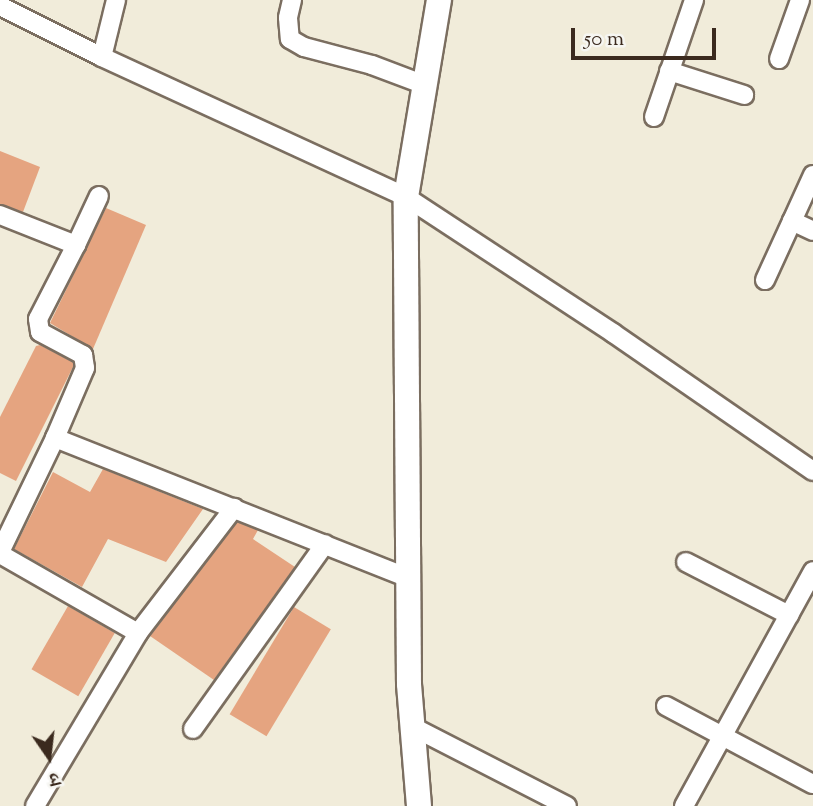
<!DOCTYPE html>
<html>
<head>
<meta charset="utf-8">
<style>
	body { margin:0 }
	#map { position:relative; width:813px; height:806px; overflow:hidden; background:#f1ecda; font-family:"Sorts Mill Goudy","Noto Serif Devanagari",serif }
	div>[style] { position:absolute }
	.building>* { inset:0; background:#e5a480; transform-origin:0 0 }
	.roads { filter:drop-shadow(2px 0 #7b6e60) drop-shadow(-2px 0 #7b6e60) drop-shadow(0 2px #7b6e60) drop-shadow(0 -2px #7b6e60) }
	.street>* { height:18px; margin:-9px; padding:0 9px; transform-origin:9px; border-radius:9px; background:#fff }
	.secondary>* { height:24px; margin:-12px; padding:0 12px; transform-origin:12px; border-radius:12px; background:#fff }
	span { translate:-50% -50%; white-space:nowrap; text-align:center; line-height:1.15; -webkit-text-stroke:5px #f6f6f2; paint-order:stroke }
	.north { position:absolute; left:14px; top:722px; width:70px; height:70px; -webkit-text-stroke:5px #f6f6f2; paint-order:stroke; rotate:166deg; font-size:19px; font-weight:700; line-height:28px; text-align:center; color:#3b2a1e }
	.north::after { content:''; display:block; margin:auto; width:24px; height:32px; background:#3b2a1e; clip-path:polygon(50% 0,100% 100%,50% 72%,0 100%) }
	.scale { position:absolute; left:571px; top:28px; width:145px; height:32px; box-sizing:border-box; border:4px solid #3b2a1e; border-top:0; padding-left:9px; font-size:21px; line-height:24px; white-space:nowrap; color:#3b2a1e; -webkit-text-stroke:5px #f6f6f2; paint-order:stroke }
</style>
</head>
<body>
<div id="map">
	<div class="building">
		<i style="clip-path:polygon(0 151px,40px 167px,23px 212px,0 204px)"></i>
		<i style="clip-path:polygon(106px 208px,146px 225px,93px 349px,50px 323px)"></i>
		<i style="clip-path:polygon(40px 345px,73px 362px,73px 367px,16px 481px,0 473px,0 417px,36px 346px)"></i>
		<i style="clip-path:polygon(103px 469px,203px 509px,166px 562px,108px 539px,82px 587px,14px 549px,53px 472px,90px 492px)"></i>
		<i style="clip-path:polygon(237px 522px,258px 530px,253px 539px,295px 567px,214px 680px,150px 636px)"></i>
		<i style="left:68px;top:606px;width:54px;height:73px;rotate:30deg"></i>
		<i style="left:294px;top:607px;width:43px;height:125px;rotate:31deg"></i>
	</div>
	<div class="roads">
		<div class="street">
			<i style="left:292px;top:0;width:18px;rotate:103deg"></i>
			<i style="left:288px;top:18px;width:21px;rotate:85deg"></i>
			<i style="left:290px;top:39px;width:16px;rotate:30deg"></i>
			<i style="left:304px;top:47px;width:70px;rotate:14.8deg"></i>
			<i style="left:372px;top:65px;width:57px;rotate:20.7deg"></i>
			<i style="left:0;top:6px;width:114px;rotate:26.6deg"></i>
			<i style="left:102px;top:57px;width:335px;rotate:24.7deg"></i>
			<i style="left:406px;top:197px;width:248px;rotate:33.3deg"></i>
			<i style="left:613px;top:333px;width:243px;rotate:34.6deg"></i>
			<i style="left:102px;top:57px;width:59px;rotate:-76.2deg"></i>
			<i style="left:779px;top:59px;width:63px;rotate:-70.4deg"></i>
			<i style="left:669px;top:71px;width:79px;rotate:17.7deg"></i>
			<i style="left:654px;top:117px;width:124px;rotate:-71.1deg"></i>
			<i style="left:813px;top:175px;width:51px;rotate:114.5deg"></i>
			<i style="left:792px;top:221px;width:23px;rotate:25deg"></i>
			<i style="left:0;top:215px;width:82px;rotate:21.5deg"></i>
			<i style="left:76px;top:245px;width:83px;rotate:117.2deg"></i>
			<i style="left:38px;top:319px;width:13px;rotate:81deg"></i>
			<i style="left:40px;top:332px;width:49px;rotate:28.1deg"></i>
			<i style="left:83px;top:355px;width:13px;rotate:81deg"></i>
			<i style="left:85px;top:368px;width:76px;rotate:113.2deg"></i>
			<i style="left:76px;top:245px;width:54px;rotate:-64.9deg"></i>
			<i style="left:765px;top:280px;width:65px;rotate:-65.4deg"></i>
			<i style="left:0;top:552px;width:127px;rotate:-64.2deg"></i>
			<i style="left:55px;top:438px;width:381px;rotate:21.6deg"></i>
			<i style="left:0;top:554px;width:159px;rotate:29.8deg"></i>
			<i style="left:138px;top:633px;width:158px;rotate:-52.5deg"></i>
			<i style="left:686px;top:562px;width:116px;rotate:27.2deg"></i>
			<i style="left:666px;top:706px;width:166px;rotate:28deg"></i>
			<i style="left:413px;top:727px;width:173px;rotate:27.2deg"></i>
			<i style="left:193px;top:729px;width:227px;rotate:-54.5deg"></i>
			<i style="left:35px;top:806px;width:201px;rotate:-59.2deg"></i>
			<i style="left:684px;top:806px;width:268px;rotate:-61.2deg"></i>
		</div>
		<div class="secondary">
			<i style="left:419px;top:806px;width:122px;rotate:-94.7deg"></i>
			<i style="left:409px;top:684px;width:487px;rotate:-90.4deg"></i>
			<i style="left:406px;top:197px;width:200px;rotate:-80.5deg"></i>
		</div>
	</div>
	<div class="north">उ</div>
	<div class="scale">50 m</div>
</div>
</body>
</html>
